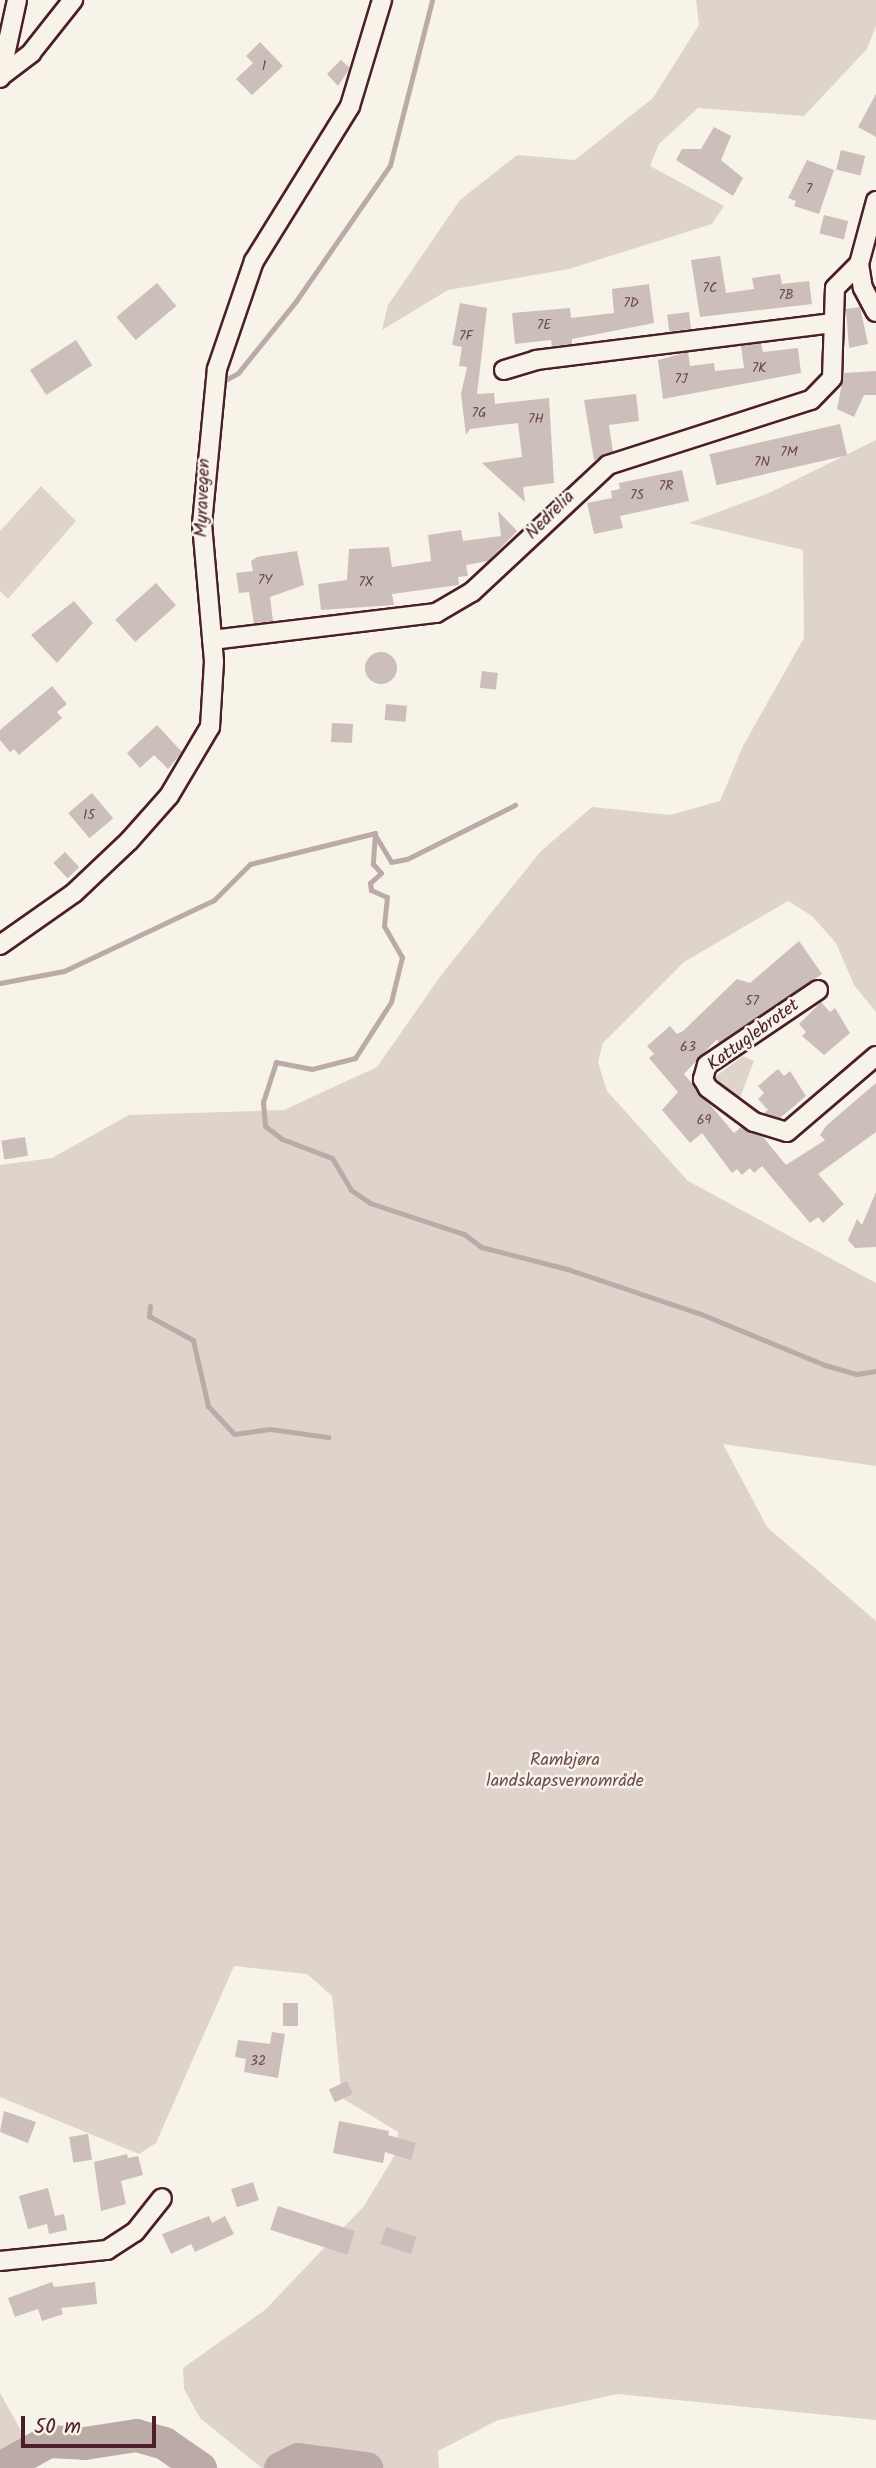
<!DOCTYPE html>
<html>
<head>
<meta charset="utf-8">
<style>
	body { margin:0 }
	#map { position:relative; width:876px; height:2468px; overflow:hidden; background:#f7f3e8; font-family:Kalam,sans-serif }
	div>[style] { position:absolute }
	.green>* { inset:0; background:#ded4cc }
	.stream>* { height:5px; margin:-2.5px; padding:0 2.5px; transform-origin:2.5px; border-radius:2.5px; background:#bcaaa7 }
	.river>* { height:33px; margin:-16.5px; padding:0 16.5px; transform-origin:16.5px; border-radius:16.5px; background:#bcaaa7 }
	.building>* { inset:0; background:#ccbfb9; transform-origin:0 0 }
	.round { border-radius:50% }
	.roads { filter:drop-shadow(2px 0 #4a1f2b) drop-shadow(-2px 0 #4a1f2b) drop-shadow(0 2px #4a1f2b) drop-shadow(0 -2px #4a1f2b) }
	.minor>* { height:18px; margin:-9px; padding:0 9px; transform-origin:9px; border-radius:9px; background:#f7f3e8 }
	span { translate:-50% -50%; white-space:nowrap; text-align:center; line-height:1.15; -webkit-text-stroke:5px #f7f3e8; paint-order:stroke }
	.number-label { font-size:14px; color:#6a474e }
	.number-label span { -webkit-text-stroke-width:0 }
	.street-label { font-size:18px; color:#4a1f2b }
	.park-label { font-size:18px; color:#6f4c53 }
	.scale { position:absolute; left:21px; top:2416px; width:135px; height:32px; box-sizing:border-box; border:4px solid #4a1f2b; border-top:0; padding-left:9px; font-size:21px; line-height:24px; white-space:nowrap; color:#4a1f2b; -webkit-text-stroke:5px #f7f3e8; paint-order:stroke }
</style>
</head>
<body>
<div id="map">
	<div class="green">
		<i style="clip-path:polygon(696px 0,876px 0,876px 26px,867px 49px,804px 116px,698px 108px,659px 144px,650px 166px,724px 206px,712px 224px,569px 269px,448px 290px,382px 330px,388px 305px,460px 200px,517px 155px,575px 160px,653px 98px,699px 25px)"></i>
		<i style="clip-path:polygon(876px 440px,876px 1012px,854px 985px,836px 943px,812px 916px,788px 901px,684px 962px,603px 1043px,598px 1062px,607px 1091px,688px 1181px,876px 1283px,876px 1466px,723px 1444px,767px 1527px,876px 1621px,876px 2420px,618px 2394px,498px 2420px,438px 2451px,439px 2468px,262px 2468px,200px 2418px,184px 2389px,183px 2368px,265px 2310px,364px 2206px,396px 2153px,398px 2132px,342px 2098px,332px 1996px,307px 1974px,234px 1966px,156px 2143px,139px 2154px,0 2097px,0 1165px,52px 1158px,129px 1115px,284px 1110px,377px 1067px,442px 974px,541px 851px,592px 807px,670px 815px,720px 801px,743px 746px,804px 638px,803px 550px,689px 523px,769px 493px)"></i>
		<i style="clip-path:polygon(41px 486px,76px 521px,8px 599px,0 591px,0 531px)"></i>
		<i style="clip-path:polygon(743px 1056px,754px 1061px,738px 1103px,715px 1077px)"></i>
		<i style="clip-path:polygon(0 2393px,29px 2445px,0 2468px)"></i>
	</div>
	<div class="stream">
		<i style="left:220px;top:383px;width:21px;rotate:-29deg"></i>
		<i style="left:238px;top:373px;width:92px;rotate:-51.1deg"></i>
		<i style="left:296px;top:301px;width:165px;rotate:-55.3deg"></i>
		<i style="left:390px;top:165px;width:170px;rotate:-75.7deg"></i>
		<i style="left:375px;top:835px;width:31px;rotate:59deg"></i>
		<i style="left:391px;top:862px;width:16px;rotate:-11deg"></i>
		<i style="left:407px;top:859px;width:121px;rotate:-26.6deg"></i>
		<i style="left:0;top:983px;width:65px;rotate:-10.6deg"></i>
		<i style="left:64px;top:971px;width:166px;rotate:-25.3deg"></i>
		<i style="left:214px;top:900px;width:51px;rotate:-45deg"></i>
		<i style="left:250px;top:864px;width:129px;rotate:-13.9deg"></i>
		<i style="left:375px;top:833px;width:31px;rotate:94deg"></i>
		<i style="left:373px;top:864px;width:12px;rotate:48deg"></i>
		<i style="left:381px;top:873px;width:15px;rotate:138deg"></i>
		<i style="left:370px;top:883px;width:7px;rotate:82deg"></i>
		<i style="left:371px;top:890px;width:17px;rotate:24deg"></i>
		<i style="left:387px;top:897px;width:29px;rotate:96deg"></i>
		<i style="left:384px;top:926px;width:36px;rotate:60deg"></i>
		<i style="left:402px;top:957px;width:46px;rotate:103.7deg"></i>
		<i style="left:391px;top:1002px;width:67px;rotate:122.7deg"></i>
		<i style="left:355px;top:1058px;width:44px;rotate:165.7deg"></i>
		<i style="left:312px;top:1069px;width:37px;rotate:-169deg"></i>
		<i style="left:276px;top:1062px;width:42px;rotate:108deg"></i>
		<i style="left:263px;top:1102px;width:24px;rotate:85deg"></i>
		<i style="left:265px;top:1126px;width:21px;rotate:37deg"></i>
		<i style="left:282px;top:1139px;width:53px;rotate:20.8deg"></i>
		<i style="left:332px;top:1158px;width:37px;rotate:59deg"></i>
		<i style="left:351px;top:1190px;width:23px;rotate:34deg"></i>
		<i style="left:370px;top:1203px;width:99px;rotate:18.3deg"></i>
		<i style="left:464px;top:1234px;width:21px;rotate:37deg"></i>
		<i style="left:481px;top:1247px;width:89px;rotate:14.3deg"></i>
		<i style="left:567px;top:1269px;width:141px;rotate:18.6deg"></i>
		<i style="left:701px;top:1314px;width:134px;rotate:22.4deg"></i>
		<i style="left:825px;top:1365px;width:33px;rotate:16deg"></i>
		<i style="left:857px;top:1374px;width:19px;rotate:-9deg"></i>
		<i style="left:150px;top:1306px;width:10px;rotate:96deg"></i>
		<i style="left:149px;top:1316px;width:50px;rotate:28.6deg"></i>
		<i style="left:193px;top:1340px;width:68px;rotate:77.2deg"></i>
		<i style="left:208px;top:1406px;width:38px;rotate:47deg"></i>
		<i style="left:234px;top:1434px;width:36px;rotate:-8deg"></i>
		<i style="left:270px;top:1429px;width:59px;rotate:7.9deg"></i>
	</div>
	<div class="river">
		<i style="left:0;top:2468px;width:55px;rotate:-29.4deg"></i>
		<i style="left:48px;top:2441px;width:36px;rotate:3deg"></i>
		<i style="left:84px;top:2443px;width:53px;rotate:-8.7deg"></i>
		<i style="left:136px;top:2435px;width:29px;rotate:16deg"></i>
		<i style="left:164px;top:2443px;width:44px;rotate:34.8deg"></i>
		<i style="left:280px;top:2468px;width:20px;rotate:-27deg"></i>
		<i style="left:298px;top:2459px;width:69px;rotate:7.5deg"></i>
	</div>
	<div class="building">
		<i style="clip-path:polygon(260px 42px,283px 66px,252px 95px,236px 79px,253px 63px,246px 56px)"></i>
		<i style="clip-path:polygon(341px 60px,350px 68px,338px 86px,327px 74px)"></i>
		<i style="clip-path:polygon(876px 94px,876px 137px,858px 127px)"></i>
		<i style="clip-path:polygon(714px 127px,731px 136px,721px 160px,743px 178px,733px 196px,676px 160px,682px 149px,701px 149px)"></i>
		<i style="left:841px;top:150px;width:25px;height:20px;rotate:14deg"></i>
		<i style="clip-path:polygon(807px 160px,834px 170px,819px 214px,794px 206px,796px 201px,788px 198px)"></i>
		<i style="left:824px;top:215px;width:25px;height:19px;rotate:14deg"></i>
		<i style="clip-path:polygon(720px 256px,726px 293px,754px 289px,752px 278px,780px 274px,782px 284px,809px 281px,812px 304px,700px 317px,691px 260px)"></i>
		<i style="left:157px;top:283px;width:30px;height:53px;rotate:50deg"></i>
		<i style="clip-path:polygon(649px 284px,654px 323px,572px 339px,572px 344px,552px 346px,551px 340px,515px 344px,512px 313px,570px 308px,571px 318px,614px 313px,612px 289px)"></i>
		<i style="clip-path:polygon(460px 303px,487px 308px,477px 394px,494px 393px,495px 404px,549px 398px,554px 483px,523px 487px,525px 502px,482px 463px,522px 457px,518px 423px,470px 429px,466px 435px,461px 394px,467px 367px,459px 366px,462px 347px,452px 345px)"></i>
		<i style="clip-path:polygon(860px 307px,868px 344px,849px 348px,846px 309px)"></i>
		<i style="left:689px;top:312px;width:17px;height:22px;rotate:83deg"></i>
		<i style="left:76px;top:340px;width:30px;height:55px;rotate:57deg"></i>
		<i style="clip-path:polygon(761px 343px,763px 352px,798px 348px,801px 373px,663px 399px,658px 360px,688px 352px,690px 366px,714px 363px,715px 371px,744px 368px,741px 346px)"></i>
		<i style="clip-path:polygon(876px 371px,876px 395px,864px 395px,854px 417px,837px 409px,844px 373px)"></i>
		<i style="clip-path:polygon(636px 394px,639px 421px,609px 425px,613px 452px,594px 460px,584px 400px)"></i>
		<i style="left:840px;top:424px;width:32px;height:134px;rotate:77deg"></i>
		<i style="clip-path:polygon(682px 470px,689px 501px,620px 516px,623px 528px,594px 534px,587px 503px,612px 498px,611px 491px,620px 489px,619px 483px)"></i>
		<i style="clip-path:polygon(498px 511px,517px 531px,488px 561px,466px 565px,468px 576px,458px 577px,459px 585px,392px 594px,394px 605px,321px 610px,318px 584px,347px 580px,349px 549px,389px 547px,392px 567px,431px 561px,428px 535px,461px 530px,463px 541px,501px 536px)"></i>
		<i style="clip-path:polygon(297px 551px,304px 585px,270px 597px,273px 621px,254px 623px,249px 592px,239px 593px,236px 573px,253px 571px,251px 561px,257px 557px)"></i>
		<i style="left:156px;top:583px;width:30px;height:55px;rotate:48deg"></i>
		<i style="clip-path:polygon(74px 601px,93px 623px,57px 663px,31px 635px)"></i>
		<i class="round" style="left:365px;top:652px;width:32px;height:32px"></i>
		<i style="left:482px;top:671px;width:16px;height:17px;rotate:7deg"></i>
		<i style="clip-path:polygon(52px 686px,67px 704px,57px 712px,62px 718px,19px 755px,14px 749px,10px 752px,0 740px,0 730px)"></i>
		<i style="left:386px;top:704px;width:21px;height:16px;rotate:5deg"></i>
		<i style="left:332px;top:723px;width:21px;height:19px;rotate:3deg"></i>
		<i style="clip-path:polygon(157px 725px,182px 752px,168px 769px,154px 755px,140px 768px,127px 753px)"></i>
		<i style="left:92px;top:793px;width:33px;height:31px;rotate:50deg"></i>
		<i style="left:65px;top:852px;width:21px;height:16px;rotate:47deg"></i>
		<i style="clip-path:polygon(799px 941px,822px 974px,719px 1043px,717px 1039px,684px 1074px,734px 1133px,741px 1127px,763px 1137px,786px 1165px,825px 1140px,820px 1135px,826px 1126px,876px 1083px,876px 1132px,818px 1174px,844px 1204px,823px 1223px,818px 1217px,810px 1223px,762px 1166px,754px 1173px,750px 1168px,742px 1175px,737px 1169px,732px 1173px,702px 1133px,690px 1143px,662px 1110px,678px 1092px,649px 1058px,654px 1054px,647px 1046px,670px 1026px,677px 1034px,683px 1031px,737px 979px,750px 983px)"></i>
		<i style="clip-path:polygon(821px 1002px,830px 1012px,835px 1008px,850px 1033px,824px 1055px,802px 1036px,806px 1032px,799px 1024px)"></i>
		<i style="clip-path:polygon(778px 1069px,784px 1076px,790px 1071px,806px 1096px,780px 1118px,764px 1113px,768px 1110px,758px 1099px,764px 1093px,758px 1086px)"></i>
		<i style="left:25px;top:1137px;width:19px;height:24px;rotate:81deg"></i>
		<i style="clip-path:polygon(876px 1192px,876px 1247px,855px 1248px,848px 1240px,857px 1219px,862px 1225px)"></i>
		<i style="left:283px;top:2003px;width:15px;height:23px"></i>
		<i style="clip-path:polygon(272px 2032px,285px 2034px,278px 2078px,244px 2072px,246px 2059px,235px 2057px,238px 2040px,270px 2044px)"></i>
		<i style="left:347px;top:2081px;width:14px;height:20px;rotate:65deg"></i>
		<i style="clip-path:polygon(4px 2111px,36px 2122px,28px 2143px,0 2132px)"></i>
		<i style="clip-path:polygon(339px 2121px,389px 2131px,388px 2135px,416px 2143px,411px 2160px,385px 2152px,383px 2163px,333px 2153px)"></i>
		<i style="left:88px;top:2134px;width:26px;height:19px;rotate:81deg"></i>
		<i style="clip-path:polygon(127px 2154px,128px 2158px,138px 2156px,143px 2175px,121px 2181px,126px 2204px,101px 2211px,94px 2162px)"></i>
		<i style="left:253px;top:2182px;width:19px;height:23px;rotate:72deg"></i>
		<i style="clip-path:polygon(48px 2188px,55px 2216px,64px 2214px,67px 2230px,49px 2234px,47px 2224px,28px 2229px,19px 2196px)"></i>
		<i style="left:278px;top:2206px;width:81px;height:25px;rotate:18deg"></i>
		<i style="clip-path:polygon(209px 2216px,212px 2223px,225px 2216px,234px 2234px,195px 2252px,191px 2244px,171px 2254px,162px 2234px)"></i>
		<i style="left:386px;top:2227px;width:32px;height:18px;rotate:18deg"></i>
		<i style="clip-path:polygon(52px 2282px,54px 2287px,95px 2282px,97px 2304px,61px 2308px,63px 2314px,42px 2321px,38px 2309px,15px 2317px,8px 2298px)"></i>
	</div>
	<div class="roads">
		<div class="minor">
			<i style="left:1px;top:76px;width:38px;rotate:-37deg"></i>
			<i style="left:31px;top:53px;width:68px;rotate:-51.6deg"></i>
			<i style="left:0;top:78px;width:80px;rotate:-77.7deg"></i>
			<i style="left:876px;top:201px;width:65px;rotate:105.1deg"></i>
			<i style="left:859px;top:264px;width:24px;rotate:81deg"></i>
			<i style="left:863px;top:288px;width:27px;rotate:62deg"></i>
			<i style="left:504px;top:370px;width:34px;rotate:-17deg"></i>
			<i style="left:536px;top:360px;width:297px;rotate:-7.1deg"></i>
			<i style="left:212px;top:640px;width:226px;rotate:-6.9deg"></i>
			<i style="left:436px;top:613px;width:42px;rotate:-30.3deg"></i>
			<i style="left:472px;top:592px;width:186px;rotate:-43deg"></i>
			<i style="left:608px;top:465px;width:213px;rotate:-17.8deg"></i>
			<i style="left:811px;top:400px;width:30px;rotate:-46deg"></i>
			<i style="left:832px;top:378px;width:90px;rotate:-88.1deg"></i>
			<i style="left:835px;top:288px;width:34px;rotate:-45deg"></i>
			<i style="left:0;top:945px;width:90px;rotate:-35.1deg"></i>
			<i style="left:74px;top:893px;width:76px;rotate:-43.4deg"></i>
			<i style="left:129px;top:841px;width:60px;rotate:-48.4deg"></i>
			<i style="left:169px;top:796px;width:80px;rotate:-59.3deg"></i>
			<i style="left:210px;top:727px;width:66px;rotate:-86.5deg"></i>
			<i style="left:214px;top:661px;width:138px;rotate:-95deg"></i>
			<i style="left:202px;top:524px;width:156px;rotate:-84.5deg"></i>
			<i style="left:217px;top:369px;width:114px;rotate:-71.1deg"></i>
			<i style="left:254px;top:261px;width:182px;rotate:-58.2deg"></i>
			<i style="left:350px;top:106px;width:111px;rotate:-73.2deg"></i>
			<i style="left:818px;top:990px;width:134px;rotate:146deg"></i>
			<i style="left:707px;top:1065px;width:15px;rotate:106deg"></i>
			<i style="left:703px;top:1079px;width:10px;rotate:61deg"></i>
			<i style="left:708px;top:1088px;width:57px;rotate:36.5deg"></i>
			<i style="left:754px;top:1122px;width:34px;rotate:17deg"></i>
			<i style="left:787px;top:1132px;width:117px;rotate:-40.5deg"></i>
			<i style="left:0;top:2261px;width:108px;rotate:-5.9deg"></i>
			<i style="left:107px;top:2250px;width:33px;rotate:-33deg"></i>
			<i style="left:135px;top:2232px;width:43px;rotate:-51.5deg"></i>
		</div>
	</div>
	<div class="number-label">
		<span style="left:264px;top:66px">1</span>
		<span style="left:809px;top:189px">7</span>
		<span style="left:710px;top:288px">7C</span>
		<span style="left:786px;top:295px">7B</span>
		<span style="left:631px;top:303px">7D</span>
		<span style="left:544px;top:325px">7E</span>
		<span style="left:466px;top:336px">7F</span>
		<span style="left:759px;top:368px">7K</span>
		<span style="left:681px;top:379px">7J</span>
		<span style="left:479px;top:413px">7G</span>
		<span style="left:536px;top:419px">7H</span>
		<span style="left:789px;top:452px">7M</span>
		<span style="left:762px;top:462px">7N</span>
		<span style="left:666px;top:486px">7R</span>
		<span style="left:637px;top:495px">7S</span>
		<span style="left:265px;top:580px">7Y</span>
		<span style="left:366px;top:582px">7X</span>
		<span style="left:89px;top:815px">15</span>
		<span style="left:752px;top:1001px">57</span>
		<span style="left:688px;top:1047px">63</span>
		<span style="left:704px;top:1120px">69</span>
		<span style="left:258px;top:2061px">32</span>
	</div>
	<div class="street-label">
		<span style="left:204px;top:498px;rotate:-88deg">Myravegen</span>
		<span style="left:551px;top:516px;rotate:-45deg">Nedrelia</span>
		<span style="left:754px;top:1036px;rotate:-36deg">Kattuglebrotet</span>
	</div>
	<div class="park-label">
		<span style="left:565px;top:1772px">Rambjøra<br>landskapsvernområde</span>
	</div>
	<div class="scale">50 m</div>
</div>
</body>
</html>
